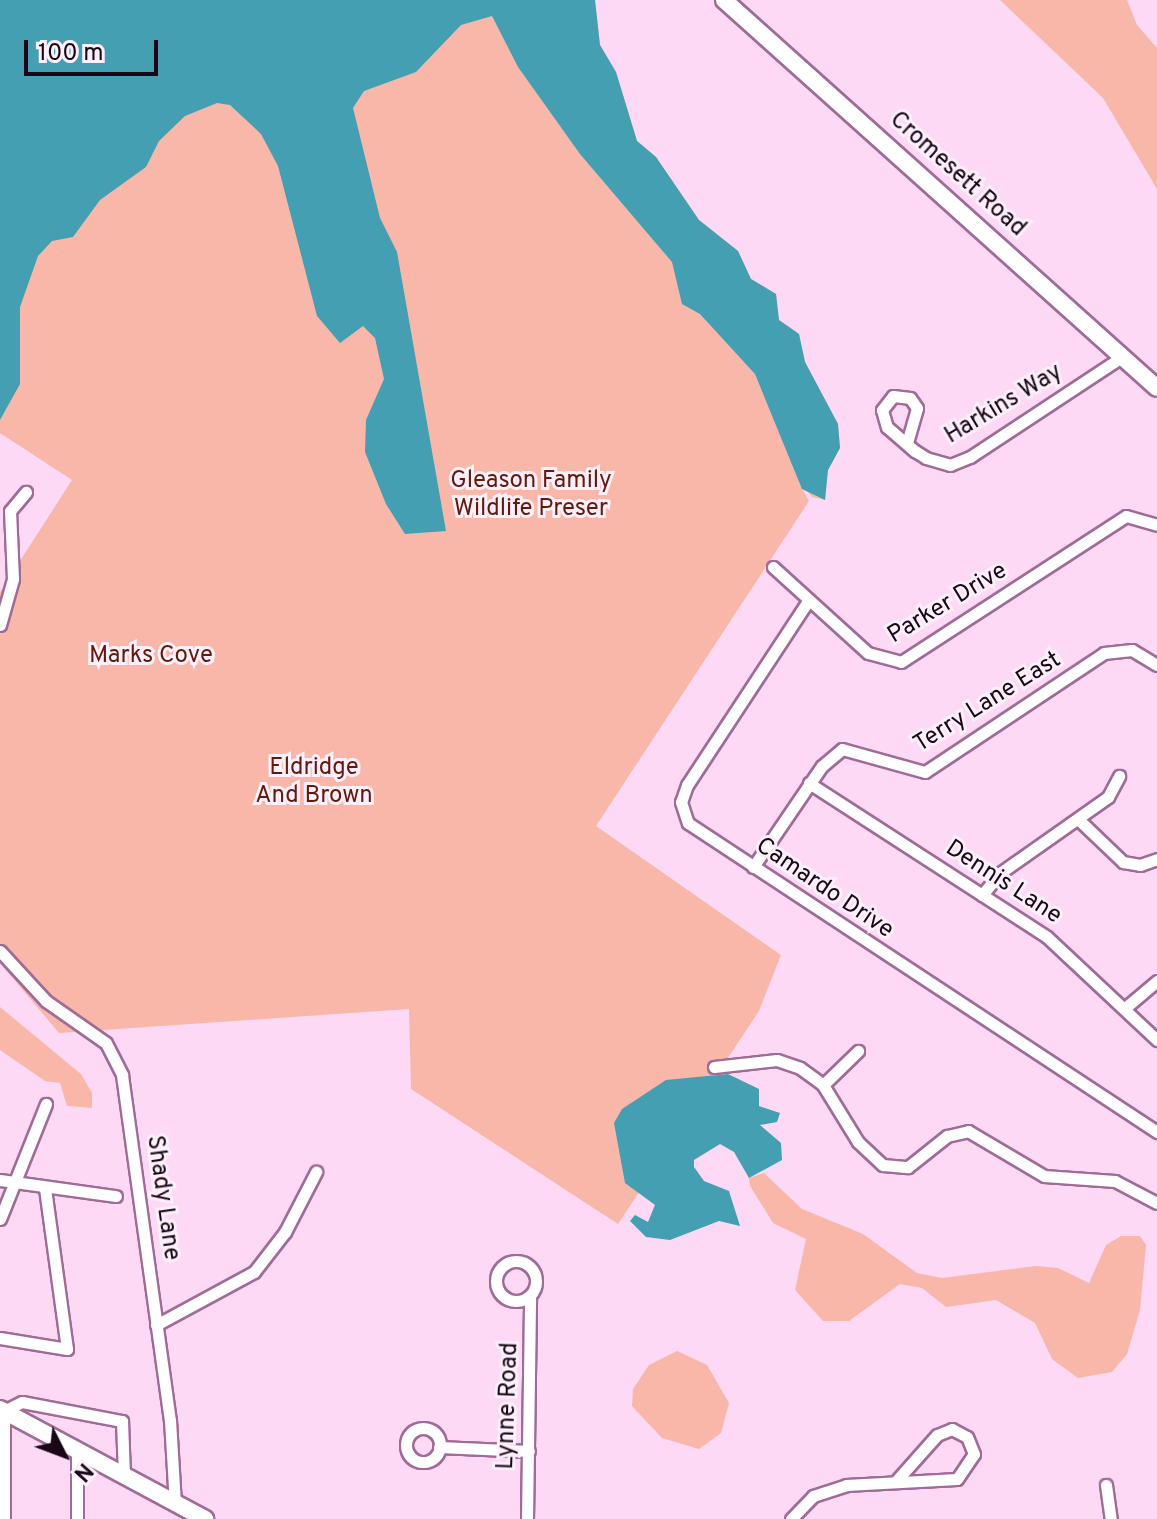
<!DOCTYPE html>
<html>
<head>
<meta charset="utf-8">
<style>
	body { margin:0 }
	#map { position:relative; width:1157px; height:1519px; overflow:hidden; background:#fdd9f6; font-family:Overpass,sans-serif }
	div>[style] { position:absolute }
	.green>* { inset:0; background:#f8b7a8 }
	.water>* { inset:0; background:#439fb1 }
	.roads { filter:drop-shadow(2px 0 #a16b97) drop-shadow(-2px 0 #a16b97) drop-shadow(0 2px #a16b97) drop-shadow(0 -2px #a16b97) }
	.street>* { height:11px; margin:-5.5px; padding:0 5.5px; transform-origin:5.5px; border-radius:5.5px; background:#fff }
	.street>.ring { margin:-5.5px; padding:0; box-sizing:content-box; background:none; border:11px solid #fff; border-radius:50% }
	.secondary>* { height:16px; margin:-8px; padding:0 8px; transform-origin:8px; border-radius:8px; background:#fff }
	span { translate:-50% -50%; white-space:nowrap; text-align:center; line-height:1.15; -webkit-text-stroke:6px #fbeff9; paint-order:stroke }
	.street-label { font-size:24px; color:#190616 }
	.park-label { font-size:24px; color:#63190b }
	.north { position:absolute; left:24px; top:1415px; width:80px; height:80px; -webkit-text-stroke:6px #fbeff9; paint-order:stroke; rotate:132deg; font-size:22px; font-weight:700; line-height:32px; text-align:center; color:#190616 }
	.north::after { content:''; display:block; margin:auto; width:28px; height:36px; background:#190616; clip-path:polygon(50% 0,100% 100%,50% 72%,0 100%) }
	.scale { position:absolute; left:24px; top:40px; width:134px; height:36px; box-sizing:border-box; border:4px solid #190616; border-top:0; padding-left:10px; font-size:24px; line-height:28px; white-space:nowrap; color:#190616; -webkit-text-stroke:6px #fbeff9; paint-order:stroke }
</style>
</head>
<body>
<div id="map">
	<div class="green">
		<i style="clip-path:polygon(595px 0,600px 45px,616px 72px,637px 141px,656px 157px,699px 220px,738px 251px,751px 279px,776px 294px,779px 320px,799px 334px,805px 362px,838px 424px,840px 448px,828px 470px,825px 500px,812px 497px,798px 481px,809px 501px,596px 826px,781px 955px,759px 1011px,618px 1224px,411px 1089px,409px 1009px,59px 1033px,0 963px,0 592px,72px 480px,0 433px,0 65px)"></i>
		<i style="clip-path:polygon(1000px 0,1127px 0,1137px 25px,1157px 48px,1157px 189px,1103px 98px)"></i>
		<i style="clip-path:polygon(0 1007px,81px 1074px,92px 1093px,92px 1108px,67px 1106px,60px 1083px,45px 1081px,0 1050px)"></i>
		<i style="clip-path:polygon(764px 1173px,802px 1209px,863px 1234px,917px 1273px,942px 1278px,1036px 1266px,1058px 1268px,1089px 1283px,1106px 1245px,1121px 1236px,1140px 1236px,1146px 1245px,1140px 1310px,1127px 1354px,1112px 1372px,1078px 1378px,1052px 1359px,1035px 1323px,996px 1300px,946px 1307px,922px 1288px,900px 1284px,849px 1321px,823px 1321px,795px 1290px,806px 1239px,773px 1223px,750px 1186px,749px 1178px)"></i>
		<i style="clip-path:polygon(677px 1351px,707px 1365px,729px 1403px,721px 1433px,699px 1449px,662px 1438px,632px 1406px,633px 1389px,649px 1365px)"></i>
	</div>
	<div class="water">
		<i style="clip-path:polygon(0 0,595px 0,600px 45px,616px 72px,637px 141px,656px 157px,699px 220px,738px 251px,751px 279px,776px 294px,779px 320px,799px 334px,805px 362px,838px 424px,840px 448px,828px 470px,825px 500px,802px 489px,755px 374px,700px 314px,682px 304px,672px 262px,580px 154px,518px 67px,492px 16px,461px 25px,416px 72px,364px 91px,353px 108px,380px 218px,397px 252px,446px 531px,405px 534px,386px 504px,365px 452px,366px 420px,384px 379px,375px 338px,363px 326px,340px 343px,317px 316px,278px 166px,261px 134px,230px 105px,217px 103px,185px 116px,159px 141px,146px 167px,100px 200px,73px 237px,52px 241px,38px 256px,20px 307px,20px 384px,0 420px)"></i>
		<i style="clip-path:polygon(728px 1074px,759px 1089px,759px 1106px,780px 1113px,777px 1122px,760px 1125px,781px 1143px,782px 1160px,749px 1178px,734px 1152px,720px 1144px,694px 1160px,694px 1167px,704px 1181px,729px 1191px,740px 1226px,719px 1221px,670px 1240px,646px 1237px,630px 1221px,635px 1215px,648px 1222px,655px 1205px,625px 1183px,614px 1123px,622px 1109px,666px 1080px)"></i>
	</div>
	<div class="roads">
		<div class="street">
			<i style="left:907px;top:443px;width:36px;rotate:-74deg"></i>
			<i style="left:917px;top:408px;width:12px;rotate:-125deg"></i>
			<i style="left:910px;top:398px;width:17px;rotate:-173deg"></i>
			<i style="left:893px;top:396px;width:18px;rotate:128deg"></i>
			<i style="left:882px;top:410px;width:18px;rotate:74deg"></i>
			<i style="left:887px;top:427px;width:37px;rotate:41deg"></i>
			<i style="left:915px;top:451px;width:13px;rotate:32deg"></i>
			<i style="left:926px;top:458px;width:25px;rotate:16deg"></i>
			<i style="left:950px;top:465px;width:22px;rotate:-22deg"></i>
			<i style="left:970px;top:457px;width:183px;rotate:-33.4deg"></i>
			<i style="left:773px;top:567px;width:128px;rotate:42.2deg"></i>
			<i style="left:868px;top:653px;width:34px;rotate:15deg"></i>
			<i style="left:901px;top:662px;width:268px;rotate:-33deg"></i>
			<i style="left:1126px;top:516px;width:32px;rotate:16deg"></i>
			<i style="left:808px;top:601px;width:220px;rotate:123.3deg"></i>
			<i style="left:687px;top:785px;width:18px;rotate:109deg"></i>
			<i style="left:681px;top:802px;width:22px;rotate:72deg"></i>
			<i style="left:688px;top:823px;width:562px;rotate:33.38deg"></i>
			<i style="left:0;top:625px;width:48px;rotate:-74.2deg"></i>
			<i style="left:13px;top:579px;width:68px;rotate:-92.5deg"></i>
			<i style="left:10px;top:511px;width:25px;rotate:-50deg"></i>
			<i style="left:809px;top:783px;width:283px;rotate:32.9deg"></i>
			<i style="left:1047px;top:937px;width:151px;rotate:43.1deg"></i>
			<i style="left:1079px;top:820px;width:61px;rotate:43.7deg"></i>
			<i style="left:1123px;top:862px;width:17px;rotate:10deg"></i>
			<i style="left:1140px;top:865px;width:18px;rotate:-19deg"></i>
			<i style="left:753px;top:867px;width:122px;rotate:-55.7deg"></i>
			<i style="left:822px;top:766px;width:26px;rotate:-40deg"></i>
			<i style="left:842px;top:749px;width:86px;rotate:15.5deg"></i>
			<i style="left:925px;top:772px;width:215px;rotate:-33.6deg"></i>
			<i style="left:1104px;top:653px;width:28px;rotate:-6deg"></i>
			<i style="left:1132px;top:650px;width:29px;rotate:31deg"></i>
			<i style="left:982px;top:895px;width:28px;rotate:-51deg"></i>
			<i style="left:1000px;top:873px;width:132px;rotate:-35.1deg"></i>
			<i style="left:1108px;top:797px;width:24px;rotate:-62deg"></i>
			<i style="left:0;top:951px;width:68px;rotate:47.4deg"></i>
			<i style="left:46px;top:1001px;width:73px;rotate:35deg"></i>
			<i style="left:106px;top:1043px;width:36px;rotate:63deg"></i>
			<i style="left:122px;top:1075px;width:348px;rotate:82.1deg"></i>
			<i style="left:170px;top:1420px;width:83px;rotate:86.6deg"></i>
			<i style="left:1125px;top:1008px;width:42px;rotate:-40.2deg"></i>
			<i style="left:714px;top:1067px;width:63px;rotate:-6.3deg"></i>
			<i style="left:777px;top:1060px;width:24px;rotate:19deg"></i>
			<i style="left:800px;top:1068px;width:29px;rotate:36deg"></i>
			<i style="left:823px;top:1085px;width:67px;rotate:58.4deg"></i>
			<i style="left:858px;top:1142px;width:34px;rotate:43deg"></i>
			<i style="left:883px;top:1165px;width:25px;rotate:5deg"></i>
			<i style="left:908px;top:1167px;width:50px;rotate:-38.5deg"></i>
			<i style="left:947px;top:1136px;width:22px;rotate:-13deg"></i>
			<i style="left:968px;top:1131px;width:88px;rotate:30.6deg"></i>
			<i style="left:1044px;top:1176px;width:71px;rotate:4deg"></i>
			<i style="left:1115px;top:1181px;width:47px;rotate:27.6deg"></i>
			<i style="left:823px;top:1085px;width:49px;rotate:-44.2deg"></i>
			<i style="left:0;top:1180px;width:117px;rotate:7.9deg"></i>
			<i style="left:0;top:1219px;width:124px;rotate:-68.2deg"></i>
			<i class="ring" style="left:496px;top:1261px;width:29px;height:29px"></i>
			<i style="left:156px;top:1325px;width:111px;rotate:-28.4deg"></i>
			<i style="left:254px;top:1272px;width:51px;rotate:-52.2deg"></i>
			<i style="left:285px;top:1232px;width:68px;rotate:-62.7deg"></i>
			<i style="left:0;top:1338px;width:68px;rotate:9.3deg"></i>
			<i style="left:67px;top:1349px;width:162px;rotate:-97.8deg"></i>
			<i class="ring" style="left:406px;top:1428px;width:23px;height:23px"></i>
			<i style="left:439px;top:1447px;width:90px;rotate:2.5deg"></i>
			<i style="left:77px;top:1450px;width:69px;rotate:90deg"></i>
			<i style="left:1106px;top:1485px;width:34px;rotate:82deg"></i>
			<i style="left:4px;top:1519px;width:108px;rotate:-90deg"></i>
			<i style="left:4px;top:1411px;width:20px;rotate:-27deg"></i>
			<i style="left:22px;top:1402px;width:102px;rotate:10.8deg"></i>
			<i style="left:122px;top:1421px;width:55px;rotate:87.9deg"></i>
			<i style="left:527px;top:1519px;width:223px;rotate:-89.2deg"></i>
			<i style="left:791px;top:1519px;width:32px;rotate:-46deg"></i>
			<i style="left:813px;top:1496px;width:35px;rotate:-18deg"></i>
			<i style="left:846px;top:1485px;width:111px;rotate:-3.1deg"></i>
			<i style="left:957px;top:1479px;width:30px;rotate:-56deg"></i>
			<i style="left:974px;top:1454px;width:18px;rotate:-112deg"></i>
			<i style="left:967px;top:1437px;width:17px;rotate:-152deg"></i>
			<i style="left:952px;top:1429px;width:16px;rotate:158deg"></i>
			<i style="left:937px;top:1435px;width:62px;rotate:131.7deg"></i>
		</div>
		<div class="secondary">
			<i style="left:724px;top:0;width:581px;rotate:41.86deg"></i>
			<i style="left:0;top:1409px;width:233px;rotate:28.2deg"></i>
		</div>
	</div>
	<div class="street-label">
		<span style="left:957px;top:175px;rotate:42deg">Cromesett Road</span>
		<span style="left:1004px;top:405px;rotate:-31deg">Harkins Way</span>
		<span style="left:948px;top:604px;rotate:-31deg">Parker Drive</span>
		<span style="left:988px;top:703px;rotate:-32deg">Terry Lane East</span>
		<span style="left:1003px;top:883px;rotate:33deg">Dennis Lane</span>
		<span style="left:824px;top:889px;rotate:34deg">Camardo Drive</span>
		<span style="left:162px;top:1198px;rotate:82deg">Shady Lane</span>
		<span style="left:509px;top:1406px;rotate:-88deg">Lynne Road</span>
	</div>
	<div class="park-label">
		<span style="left:531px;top:496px">Gleason Family<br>Wildlife Preser</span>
		<span style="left:151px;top:657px">Marks Cove</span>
		<span style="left:314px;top:783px">Eldridge<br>And Brown</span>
	</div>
	<div class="north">N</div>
	<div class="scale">100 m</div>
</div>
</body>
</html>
